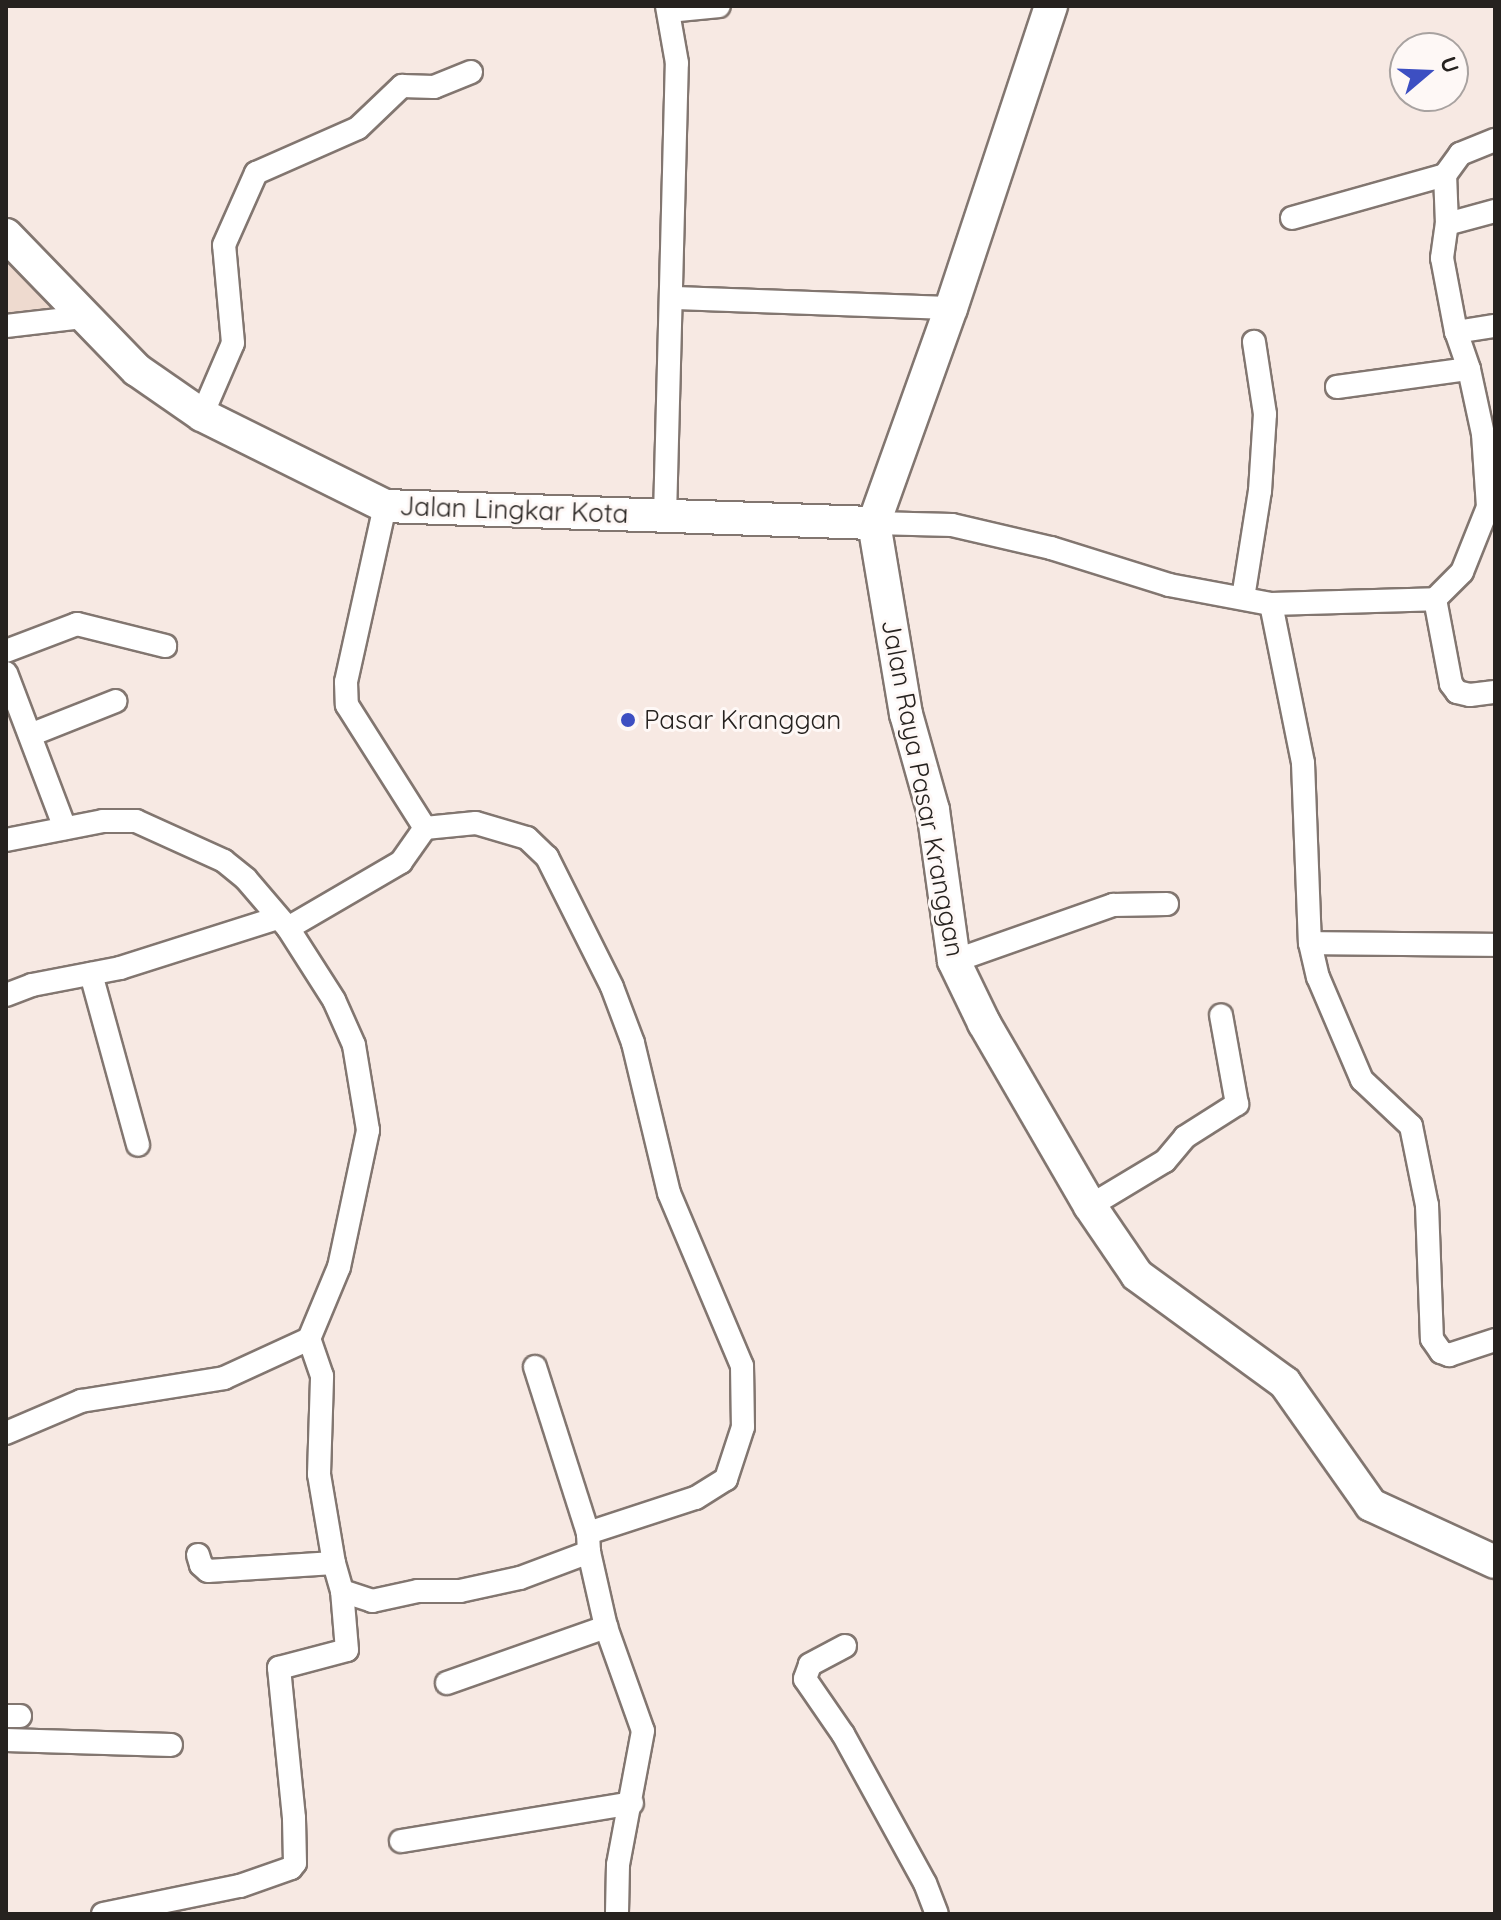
<!DOCTYPE html>
<html>
<head>
<meta charset="utf-8">
<style>
	body { margin:0 }
	#map { position:relative; width:1501px; height:1920px; overflow:hidden; background:#f7e9e3; font-family:Quicksand,sans-serif }
	div>[style] { position:absolute }
	.built>* { inset:0; background:#eedacf }
	.roads { filter:drop-shadow(2px 0 #827670) drop-shadow(-2px 0 #827670) drop-shadow(0 2px #827670) drop-shadow(0 -2px #827670) }
	.street>* { height:22px; margin:-11px; padding:0 11px; transform-origin:11px; border-radius:11px; background:#fff }
	.secondary>* { height:32px; margin:-16px; padding:0 16px; transform-origin:16px; border-radius:16px; background:#fff }
	.dots>* { width:22px; height:22px; translate:-50% -50%; box-sizing:border-box; border:4px solid #fef8f6; border-radius:50% }
	span { translate:-50% -50%; white-space:nowrap; text-align:center; line-height:1.15; -webkit-text-stroke:6px #fef8f6; paint-order:stroke }
	.street-label { font-size:26px; color:#26221f }
	.poi-label { font-size:26px; color:#26221f }
	.left { translate:0 -50%; text-align:left }
	.frame { position:absolute; inset:0; border:8px solid #26221f; pointer-events:none }
	.north { position:absolute; left:1389px; top:32px; width:80px; height:80px; box-sizing:border-box; background:#fef8f6; border:2px solid #a8a2a0; border-radius:50%; rotate:71deg; font-size:22px; font-weight:700; line-height:32px; text-align:center; color:#26221f }
	.north::after { content:''; display:block; margin:auto; width:28px; height:36px; background:#3d4fc2; clip-path:polygon(50% 0,100% 100%,50% 72%,0 100%) }
</style>
</head>
<body>
<div id="map">
	<div class="built">
		<i style="clip-path:polygon(6px 242px,65px 305px,52px 313px,6px 318px)"></i>
	</div>
	<div class="roads">
		<div class="street">
			<i style="left:669px;top:11px;width:50px;rotate:-5.7deg"></i>
			<i style="left:1292px;top:218px;width:159px;rotate:-15.7deg"></i>
			<i style="left:1447px;top:224px;width:50px;rotate:-15.2deg"></i>
			<i style="left:673px;top:298px;width:278px;rotate:2.1deg"></i>
			<i style="left:6px;top:326px;width:79px;rotate:-6.6deg"></i>
			<i style="left:1456px;top:332px;width:39px;rotate:-9deg"></i>
			<i style="left:1337px;top:387px;width:133px;rotate:-7.8deg"></i>
			<i style="left:202px;top:415px;width:78px;rotate:-66.7deg"></i>
			<i style="left:233px;top:343px;width:98px;rotate:-95.2deg"></i>
			<i style="left:224px;top:245px;width:79px;rotate:-66deg"></i>
			<i style="left:256px;top:173px;width:111px;rotate:-23.8deg"></i>
			<i style="left:358px;top:128px;width:61px;rotate:-43.7deg"></i>
			<i style="left:402px;top:86px;width:32px;rotate:2deg"></i>
			<i style="left:434px;top:87px;width:40px;rotate:-22deg"></i>
			<i style="left:385px;top:506px;width:180px;rotate:102.5deg"></i>
			<i style="left:346px;top:682px;width:23px;rotate:88deg"></i>
			<i style="left:347px;top:705px;width:146px;rotate:57.6deg"></i>
			<i style="left:665px;top:516px;width:453px;rotate:-88.5deg"></i>
			<i style="left:677px;top:63px;width:58px;rotate:-100deg"></i>
			<i style="left:874px;top:523px;width:78px;rotate:1.5deg"></i>
			<i style="left:952px;top:525px;width:102px;rotate:13.1deg"></i>
			<i style="left:1051px;top:548px;width:124px;rotate:17.4deg"></i>
			<i style="left:1169px;top:585px;width:104px;rotate:10.6deg"></i>
			<i style="left:1271px;top:604px;width:164px;rotate:-1.7deg"></i>
			<i style="left:1435px;top:599px;width:38px;rotate:-45deg"></i>
			<i style="left:1462px;top:572px;width:70px;rotate:-68.2deg"></i>
			<i style="left:1488px;top:507px;width:73px;rotate:-93.9deg"></i>
			<i style="left:1483px;top:434px;width:66px;rotate:-102.2deg"></i>
			<i style="left:1469px;top:369px;width:39px;rotate:-109deg"></i>
			<i style="left:1456px;top:332px;width:75px;rotate:-100.7deg"></i>
			<i style="left:1442px;top:258px;width:34px;rotate:-82deg"></i>
			<i style="left:1447px;top:224px;width:49px;rotate:-92.3deg"></i>
			<i style="left:1445px;top:175px;width:26px;rotate:-54deg"></i>
			<i style="left:1460px;top:154px;width:38px;rotate:-22deg"></i>
			<i style="left:1243px;top:598px;width:108px;rotate:-81deg"></i>
			<i style="left:1260px;top:491px;width:77px;rotate:-86.3deg"></i>
			<i style="left:1265px;top:414px;width:73px;rotate:-98.7deg"></i>
			<i style="left:1435px;top:599px;width:86px;rotate:79.3deg"></i>
			<i style="left:1451px;top:684px;width:10px;rotate:53deg"></i>
			<i style="left:1457px;top:692px;width:13px;rotate:13deg"></i>
			<i style="left:1470px;top:695px;width:25px;rotate:-7deg"></i>
			<i style="left:1271px;top:604px;width:162px;rotate:78.6deg"></i>
			<i style="left:1303px;top:763px;width:180px;rotate:87.8deg"></i>
			<i style="left:1310px;top:943px;width:35px;rotate:77deg"></i>
			<i style="left:1318px;top:977px;width:112px;rotate:66.9deg"></i>
			<i style="left:1362px;top:1080px;width:67px;rotate:43.2deg"></i>
			<i style="left:1411px;top:1126px;width:81px;rotate:78.6deg"></i>
			<i style="left:1427px;top:1205px;width:134px;rotate:87.9deg"></i>
			<i style="left:1432px;top:1339px;width:16px;rotate:55deg"></i>
			<i style="left:1441px;top:1352px;width:9px;rotate:21deg"></i>
			<i style="left:1449px;top:1355px;width:48px;rotate:-18.1deg"></i>
			<i style="left:6px;top:651px;width:76px;rotate:-20.8deg"></i>
			<i style="left:77px;top:624px;width:91px;rotate:14deg"></i>
			<i style="left:6px;top:673px;width:166px;rotate:69.2deg"></i>
			<i style="left:30px;top:735px;width:92px;rotate:-21.6deg"></i>
			<i style="left:6px;top:840px;width:99px;rotate:-11.1deg"></i>
			<i style="left:103px;top:821px;width:33px"></i>
			<i style="left:136px;top:821px;width:97px;rotate:24.4deg"></i>
			<i style="left:224px;top:861px;width:28px;rotate:39deg"></i>
			<i style="left:246px;top:879px;width:65px;rotate:49.4deg"></i>
			<i style="left:1310px;top:943px;width:185px;rotate:0.6deg"></i>
			<i style="left:954px;top:961px;width:169px;rotate:-19.4deg"></i>
			<i style="left:1113px;top:905px;width:54px;rotate:-1.1deg"></i>
			<i style="left:91px;top:974px;width:177px;rotate:74.6deg"></i>
			<i style="left:6px;top:995px;width:28px;rotate:-21deg"></i>
			<i style="left:32px;top:985px;width:90px;rotate:-10.9deg"></i>
			<i style="left:120px;top:968px;width:166px;rotate:-17.6deg"></i>
			<i style="left:1090px;top:1206px;width:87px;rotate:-31deg"></i>
			<i style="left:1165px;top:1161px;width:31px;rotate:-50deg"></i>
			<i style="left:1185px;top:1137px;width:62px;rotate:-32.4deg"></i>
			<i style="left:1237px;top:1104px;width:90px;rotate:-100.2deg"></i>
			<i style="left:535px;top:1367px;width:174px;rotate:72.3deg"></i>
			<i style="left:6px;top:1433px;width:82px;rotate:-23.1deg"></i>
			<i style="left:81px;top:1401px;width:145px;rotate:-9.1deg"></i>
			<i style="left:224px;top:1378px;width:94px;rotate:-24.6deg"></i>
			<i style="left:309px;top:1339px;width:78px;rotate:-67.4deg"></i>
			<i style="left:339px;top:1267px;width:140px;rotate:-78deg"></i>
			<i style="left:368px;top:1130px;width:86px;rotate:-99.4deg"></i>
			<i style="left:354px;top:1045px;width:49px;rotate:-114deg"></i>
			<i style="left:334px;top:1000px;width:85px;rotate:-122.6deg"></i>
			<i style="left:288px;top:928px;width:131px;rotate:-30.3deg"></i>
			<i style="left:401px;top:862px;width:42px;rotate:-54.8deg"></i>
			<i style="left:425px;top:828px;width:51px;rotate:-5.6deg"></i>
			<i style="left:476px;top:823px;width:53px;rotate:16.4deg"></i>
			<i style="left:527px;top:838px;width:28px;rotate:44deg"></i>
			<i style="left:547px;top:857px;width:145px;rotate:63.4deg"></i>
			<i style="left:612px;top:987px;width:60px;rotate:69.4deg"></i>
			<i style="left:633px;top:1043px;width:154px;rotate:76.5deg"></i>
			<i style="left:669px;top:1193px;width:188px;rotate:67.1deg"></i>
			<i style="left:742px;top:1366px;width:61px;rotate:89.1deg"></i>
			<i style="left:743px;top:1427px;width:55px;rotate:108.1deg"></i>
			<i style="left:726px;top:1479px;width:36px;rotate:148deg"></i>
			<i style="left:695px;top:1498px;width:113px;rotate:161.9deg"></i>
			<i style="left:588px;top:1533px;width:19px;rotate:87deg"></i>
			<i style="left:589px;top:1552px;width:77px;rotate:77.2deg"></i>
			<i style="left:606px;top:1627px;width:110px;rotate:70.4deg"></i>
			<i style="left:643px;top:1731px;width:136px;rotate:100.6deg"></i>
			<i style="left:618px;top:1865px;width:49px;rotate:91.2deg"></i>
			<i style="left:198px;top:1555px;width:10px;rotate:73deg"></i>
			<i style="left:201px;top:1565px;width:9px;rotate:41deg"></i>
			<i style="left:208px;top:1571px;width:126px;rotate:-3.6deg"></i>
			<i style="left:342px;top:1591px;width:32px;rotate:18deg"></i>
			<i style="left:372px;top:1601px;width:47px;rotate:-12.3deg"></i>
			<i style="left:418px;top:1591px;width:42px"></i>
			<i style="left:460px;top:1591px;width:61px;rotate:-12.2deg"></i>
			<i style="left:520px;top:1578px;width:74px;rotate:-20.6deg"></i>
			<i style="left:845px;top:1646px;width:40px;rotate:152deg"></i>
			<i style="left:810px;top:1665px;width:15px;rotate:110deg"></i>
			<i style="left:805px;top:1679px;width:67px;rotate:55.4deg"></i>
			<i style="left:843px;top:1734px;width:170px;rotate:61.2deg"></i>
			<i style="left:925px;top:1883px;width:33px;rotate:69deg"></i>
			<i style="left:447px;top:1683px;width:169px;rotate:-19.4deg"></i>
			<i style="left:6px;top:1716px;width:14px"></i>
			<i style="left:6px;top:1740px;width:165px;rotate:1.7deg"></i>
			<i style="left:401px;top:1841px;width:234px;rotate:-9.3deg"></i>
			<i style="left:103px;top:1914px;width:140px;rotate:-11.6deg"></i>
			<i style="left:240px;top:1886px;width:54px;rotate:-19.4deg"></i>
			<i style="left:291px;top:1868px;width:6px;rotate:-51deg"></i>
			<i style="left:295px;top:1863px;width:45px;rotate:-91.3deg"></i>
			<i style="left:294px;top:1818px;width:151px;rotate:-95.7deg"></i>
			<i style="left:279px;top:1668px;width:70px;rotate:-14.8deg"></i>
			<i style="left:347px;top:1650px;width:59px;rotate:-94.8deg"></i>
			<i style="left:342px;top:1591px;width:29px;rotate:-106deg"></i>
			<i style="left:334px;top:1563px;width:90px;rotate:-99.6deg"></i>
			<i style="left:319px;top:1474px;width:98px;rotate:-88.2deg"></i>
			<i style="left:322px;top:1376px;width:39px;rotate:-109deg"></i>
		</div>
		<div class="secondary">
			<i style="left:1051px;top:6px;width:318px;rotate:108.3deg"></i>
			<i style="left:951px;top:308px;width:228px;rotate:109.7deg"></i>
			<i style="left:874px;top:523px;width:194px;rotate:80.5deg"></i>
			<i style="left:906px;top:714px;width:100px;rotate:74.3deg"></i>
			<i style="left:933px;top:810px;width:152px;rotate:82.1deg"></i>
			<i style="left:954px;top:961px;width:69px;rotate:64.2deg"></i>
			<i style="left:984px;top:1023px;width:211px;rotate:59.9deg"></i>
			<i style="left:1090px;top:1206px;width:83px;rotate:55.7deg"></i>
			<i style="left:1137px;top:1275px;width:183px;rotate:36.1deg"></i>
			<i style="left:1285px;top:1383px;width:149px;rotate:54.8deg"></i>
			<i style="left:1371px;top:1505px;width:136px;rotate:24.7deg"></i>
			<i style="left:6px;top:235px;width:188px;rotate:45.9deg"></i>
			<i style="left:137px;top:370px;width:79px;rotate:34.7deg"></i>
			<i style="left:202px;top:415px;width:204px;rotate:26.4deg"></i>
			<i style="left:385px;top:506px;width:489px;rotate:2deg"></i>
		</div>
	</div>
	<div class="dots">
		<i style="left:628px;top:720px;background:#3d4fc2"></i>
	</div>
	<div class="street-label">
		<span style="left:514px;top:510px;rotate:2deg">Jalan Lingkar Kota</span>
		<span style="left:923px;top:788px;rotate:79deg">Jalan Raya Pasar Kranggan</span>
	</div>
	<div class="poi-label">
		<span class="left" style="left:644px;top:720px">Pasar Kranggan</span>
	</div>
	<div class="frame"></div>
	<div class="north">U</div>
</div>
</body>
</html>
